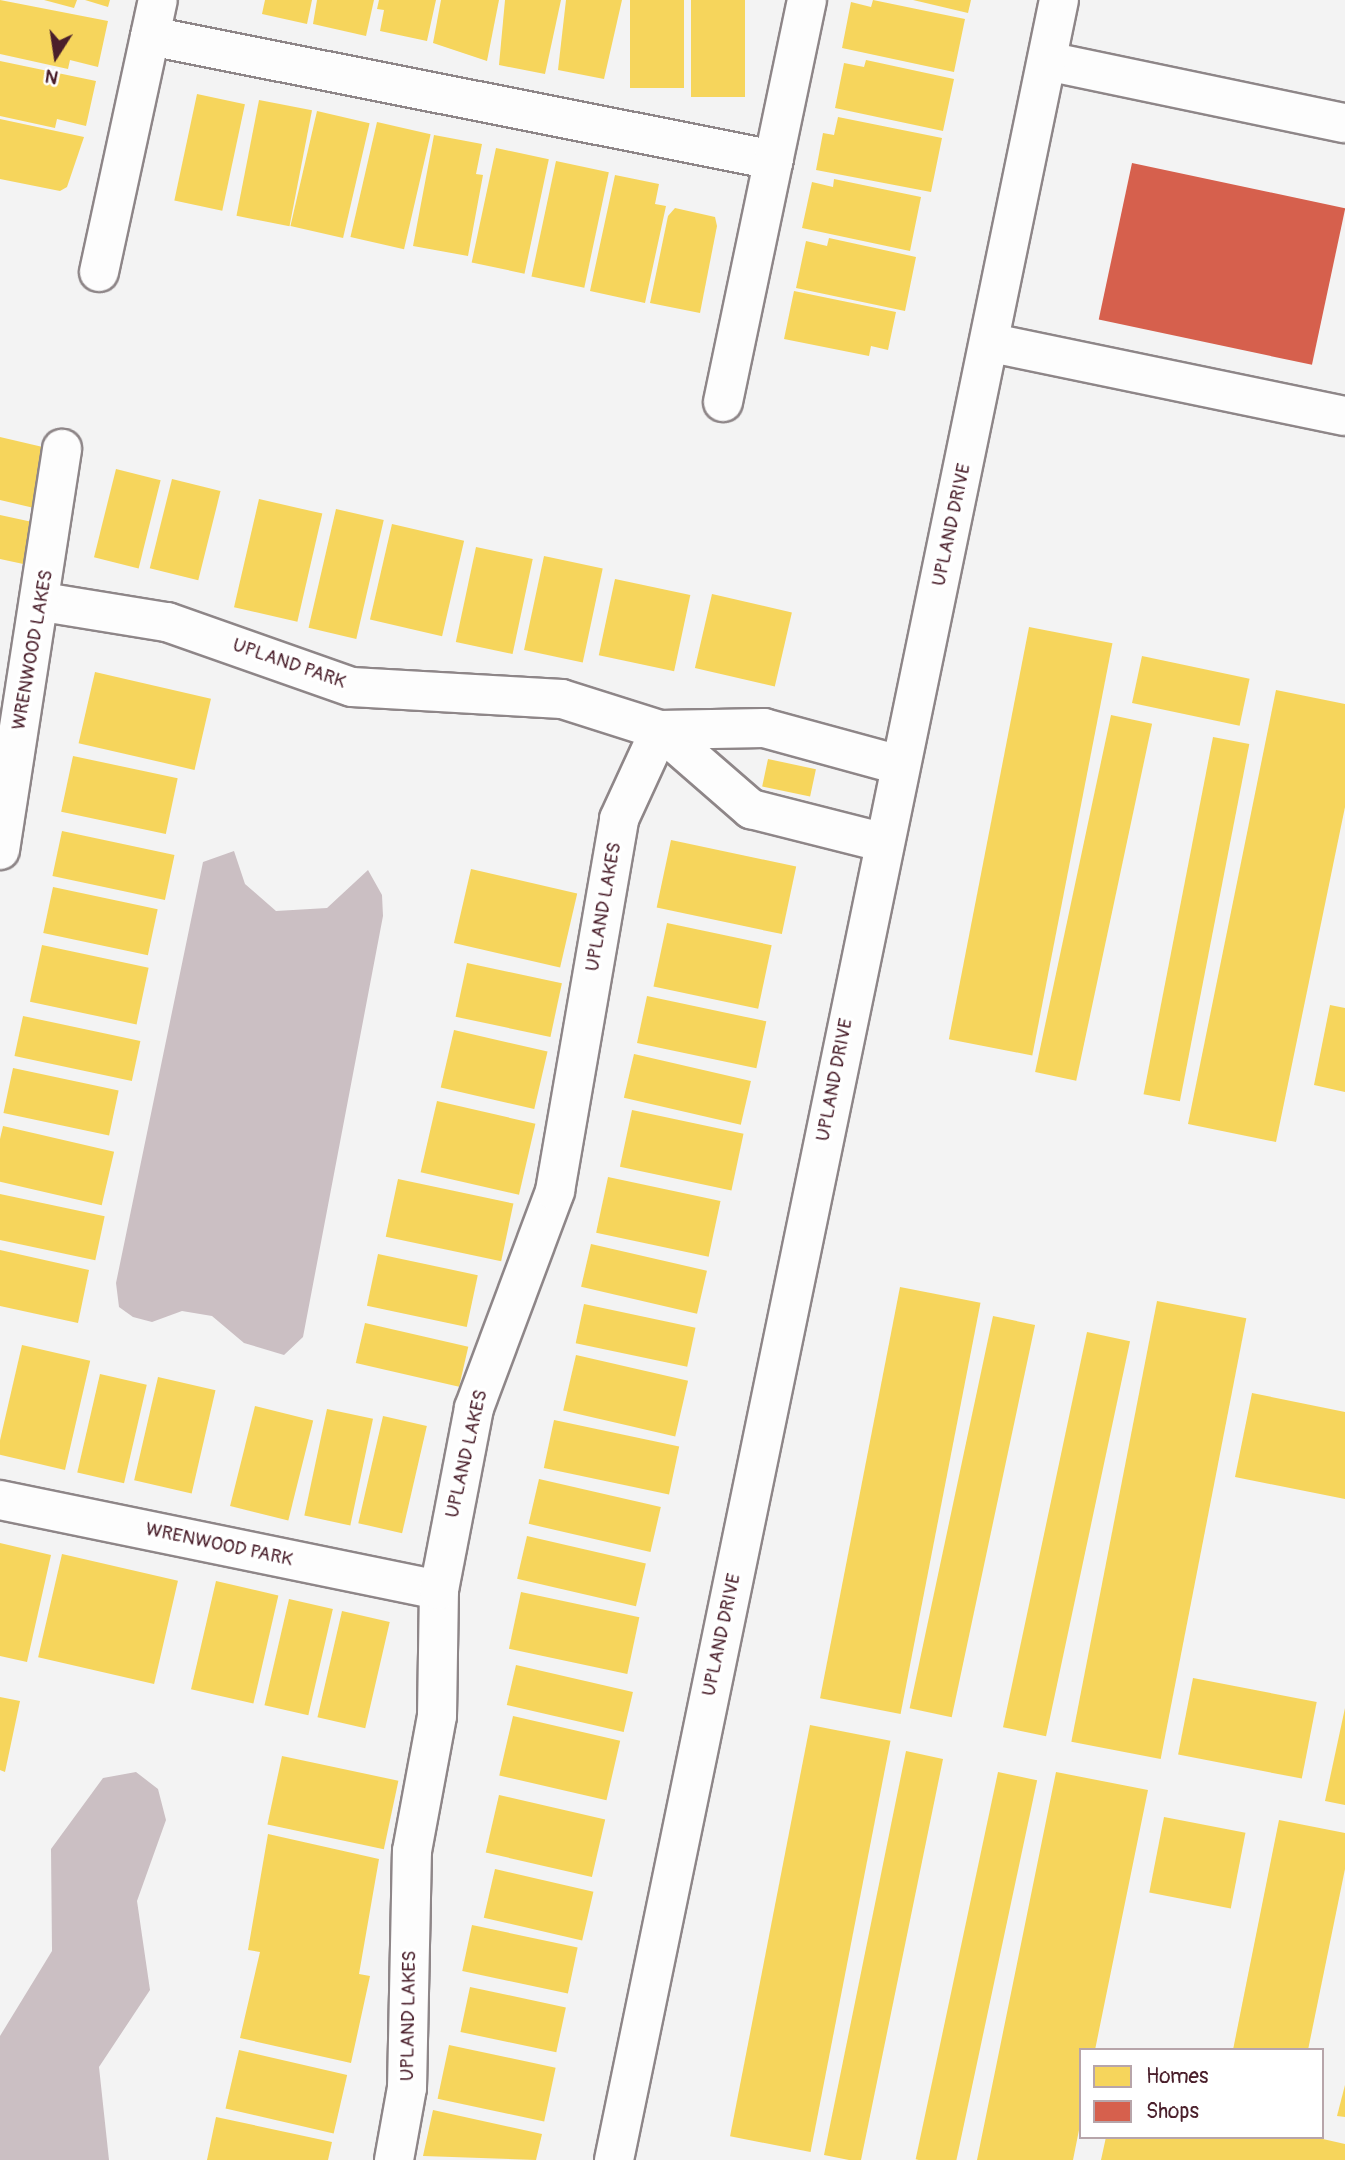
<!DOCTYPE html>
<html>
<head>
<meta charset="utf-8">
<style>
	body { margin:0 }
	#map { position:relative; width:1345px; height:2160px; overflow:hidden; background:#f3f3f3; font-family:Pangolin,sans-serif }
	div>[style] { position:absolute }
	.water>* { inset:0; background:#cbbfc3 }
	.homes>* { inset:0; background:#f6d55c; transform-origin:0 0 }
	.shops>* { inset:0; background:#d6604d; transform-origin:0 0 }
	.roads { filter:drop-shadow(2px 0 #8e8688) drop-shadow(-2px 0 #8e8688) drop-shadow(0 2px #8e8688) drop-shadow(0 -2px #8e8688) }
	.minor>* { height:38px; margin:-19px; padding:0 19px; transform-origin:19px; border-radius:19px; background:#fdfdfd }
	span { translate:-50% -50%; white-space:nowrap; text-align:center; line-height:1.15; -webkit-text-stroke:7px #fff; paint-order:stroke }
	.street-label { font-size:19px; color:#4a1f2b }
	.legend { position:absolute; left:1079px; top:2048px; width:245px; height:91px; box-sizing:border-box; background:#fff; border:2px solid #b7a5aa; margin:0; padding:9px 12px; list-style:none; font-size:21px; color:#4a1f2b }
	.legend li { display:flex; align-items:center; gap:14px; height:35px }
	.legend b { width:35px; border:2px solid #b7a5aa }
	.north { position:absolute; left:21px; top:21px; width:70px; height:70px; -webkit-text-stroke:5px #fff; paint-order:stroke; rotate:192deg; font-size:19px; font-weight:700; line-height:28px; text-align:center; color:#4a1f2b }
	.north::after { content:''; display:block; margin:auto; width:24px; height:32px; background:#4a1f2b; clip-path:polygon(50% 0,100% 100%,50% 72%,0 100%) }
</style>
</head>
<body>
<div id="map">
	<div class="water">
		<i style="clip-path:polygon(234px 851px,245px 884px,276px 911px,327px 908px,368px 870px,382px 895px,383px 916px,303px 1337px,284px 1355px,244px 1343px,212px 1316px,182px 1311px,152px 1322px,133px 1317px,119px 1307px,116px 1283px,203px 862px)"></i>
		<i style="clip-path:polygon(136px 1772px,158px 1789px,166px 1820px,137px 1901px,150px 1990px,99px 2067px,109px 2160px,0 2160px,0 2036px,52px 1951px,51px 1849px,103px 1778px)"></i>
	</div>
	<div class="homes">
		<i style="clip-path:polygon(0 0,108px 21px,98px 67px,70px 60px,68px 69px,0 54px)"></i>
		<i style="clip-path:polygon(44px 0,77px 0,74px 8px)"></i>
		<i style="clip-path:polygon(85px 0,110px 0,108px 7px)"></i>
		<i style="clip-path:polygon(265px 0,312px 0,307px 24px,262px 14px)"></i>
		<i style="clip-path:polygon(317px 0,374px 0,366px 36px,313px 24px)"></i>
		<i style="clip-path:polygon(379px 0,436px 0,427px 41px,380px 31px,384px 10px,377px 9px)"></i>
		<i style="clip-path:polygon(441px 0,499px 0,487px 61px,433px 43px)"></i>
		<i style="clip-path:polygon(505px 0,561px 0,545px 74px,499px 65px)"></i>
		<i style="clip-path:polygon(566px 0,622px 0,604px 79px,558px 70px)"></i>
		<i style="left:630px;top:0;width:54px;height:88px"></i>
		<i style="left:691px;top:0;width:54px;height:97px"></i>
		<i style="clip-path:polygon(873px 0,965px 19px,954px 72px,842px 48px,851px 2px,871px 7px)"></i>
		<i style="clip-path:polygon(913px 0,971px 0,968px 13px)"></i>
		<i style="clip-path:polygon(866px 60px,954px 79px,943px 131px,835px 108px,844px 63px,864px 67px)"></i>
		<i style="clip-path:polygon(0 61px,96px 81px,86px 126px,57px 119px,55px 128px,0 116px)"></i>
		<i style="left:197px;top:94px;width:49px;height:109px;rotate:12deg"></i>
		<i style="left:259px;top:100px;width:54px;height:118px;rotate:11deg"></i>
		<i style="left:317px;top:111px;width:54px;height:118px;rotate:13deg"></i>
		<i style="clip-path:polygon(838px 117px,942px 138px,931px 192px,816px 170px,823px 133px,834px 135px)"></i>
		<i style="clip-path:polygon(0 119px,84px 137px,67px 187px,60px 191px,0 179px)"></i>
		<i style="left:377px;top:122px;width:55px;height:118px;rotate:13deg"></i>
		<i style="clip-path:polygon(434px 135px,482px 144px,476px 174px,483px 175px,468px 256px,413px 246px)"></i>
		<i style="left:496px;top:148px;width:54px;height:117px;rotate:12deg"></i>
		<i style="left:556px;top:161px;width:54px;height:118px;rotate:12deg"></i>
		<i style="clip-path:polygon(615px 175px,659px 184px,655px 204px,666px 206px,645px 303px,590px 291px)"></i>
		<i style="clip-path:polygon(834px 179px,921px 197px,910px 251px,802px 228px,812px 182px,833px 187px)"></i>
		<i style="clip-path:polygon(675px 208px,715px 217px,717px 226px,700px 313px,650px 303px,668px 216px)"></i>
		<i style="clip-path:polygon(829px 238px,916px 257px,905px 311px,796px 288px,806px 241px,827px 246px)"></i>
		<i style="clip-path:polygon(794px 291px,896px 312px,888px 350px,871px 346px,869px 356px,784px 339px)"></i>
		<i style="clip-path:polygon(0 437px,47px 448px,34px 508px,0 500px)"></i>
		<i style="left:116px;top:469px;width:46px;height:91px;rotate:14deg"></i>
		<i style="left:172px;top:479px;width:50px;height:92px;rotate:14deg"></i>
		<i style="left:259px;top:499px;width:65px;height:111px;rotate:13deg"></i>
		<i style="left:336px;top:509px;width:49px;height:122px;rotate:13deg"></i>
		<i style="clip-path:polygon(0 515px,37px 523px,28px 565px,0 559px)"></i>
		<i style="left:392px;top:524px;width:74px;height:98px;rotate:13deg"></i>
		<i style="left:476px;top:547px;width:58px;height:97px;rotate:12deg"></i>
		<i style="left:544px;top:556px;width:60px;height:96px;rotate:12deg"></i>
		<i style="left:615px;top:579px;width:77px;height:78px;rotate:12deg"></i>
		<i style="left:712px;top:594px;width:82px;height:76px;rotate:13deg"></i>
		<i style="left:1029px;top:627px;width:85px;height:420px;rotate:11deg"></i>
		<i style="left:1142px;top:656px;width:110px;height:48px;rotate:12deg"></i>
		<i style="left:95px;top:672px;width:119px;height:73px;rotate:13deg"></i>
		<i style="clip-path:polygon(1276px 690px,1345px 704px,1345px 807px,1276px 1142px,1188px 1124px)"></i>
		<i style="left:1111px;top:715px;width:42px;height:365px;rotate:12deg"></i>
		<i style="left:1213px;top:737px;width:37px;height:364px;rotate:11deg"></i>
		<i style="left:73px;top:756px;width:107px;height:57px;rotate:12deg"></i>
		<i style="left:768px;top:759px;width:49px;height:28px;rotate:12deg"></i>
		<i style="left:62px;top:831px;width:115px;height:46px;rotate:12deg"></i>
		<i style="left:671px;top:840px;width:128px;height:69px;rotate:12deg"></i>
		<i style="left:471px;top:869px;width:109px;height:76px;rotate:13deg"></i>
		<i style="left:53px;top:887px;width:107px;height:47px;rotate:12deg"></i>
		<i style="left:667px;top:923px;width:107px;height:65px;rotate:12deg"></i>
		<i style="left:42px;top:945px;width:109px;height:58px;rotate:12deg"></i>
		<i style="left:467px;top:963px;width:97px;height:55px;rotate:12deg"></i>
		<i style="left:647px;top:996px;width:122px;height:48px;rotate:12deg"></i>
		<i style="clip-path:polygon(1330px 1005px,1345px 1008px,1345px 1092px,1314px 1085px)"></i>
		<i style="left:23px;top:1016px;width:120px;height:41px;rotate:12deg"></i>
		<i style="left:454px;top:1030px;width:96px;height:59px;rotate:13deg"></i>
		<i style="left:634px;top:1054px;width:120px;height:45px;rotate:13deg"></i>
		<i style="left:13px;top:1068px;width:108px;height:46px;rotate:12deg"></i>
		<i style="left:437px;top:1101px;width:101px;height:73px;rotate:13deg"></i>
		<i style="left:632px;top:1110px;width:114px;height:58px;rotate:12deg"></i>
		<i style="left:3px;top:1126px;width:114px;height:55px;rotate:13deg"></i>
		<i style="left:608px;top:1177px;width:115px;height:57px;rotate:12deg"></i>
		<i style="left:398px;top:1179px;width:118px;height:59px;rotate:12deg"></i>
		<i style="left:0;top:1194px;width:107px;height:45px;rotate:12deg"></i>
		<i style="left:591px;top:1244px;width:119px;height:44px;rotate:13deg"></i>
		<i style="clip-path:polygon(0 1250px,89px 1270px,78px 1323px,0 1306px)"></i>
		<i style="left:378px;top:1254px;width:102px;height:53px;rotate:12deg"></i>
		<i style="left:900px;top:1287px;width:82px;height:419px;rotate:11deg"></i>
		<i style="left:1157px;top:1301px;width:91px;height:449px;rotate:11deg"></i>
		<i style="left:584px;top:1304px;width:114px;height:40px;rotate:12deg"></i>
		<i style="left:993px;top:1316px;width:43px;height:401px;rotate:12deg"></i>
		<i style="left:365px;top:1323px;width:106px;height:41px;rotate:13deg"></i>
		<i style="left:1087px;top:1332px;width:44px;height:404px;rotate:12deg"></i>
		<i style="left:22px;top:1345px;width:70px;height:112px;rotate:13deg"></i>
		<i style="left:576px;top:1355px;width:115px;height:57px;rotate:13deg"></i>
		<i style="left:100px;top:1374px;width:48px;height:101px;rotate:13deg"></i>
		<i style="left:158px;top:1377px;width:59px;height:106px;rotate:13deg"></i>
		<i style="clip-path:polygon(1252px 1393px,1345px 1412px,1345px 1499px,1235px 1477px)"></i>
		<i style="left:255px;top:1406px;width:60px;height:103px;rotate:14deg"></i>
		<i style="left:327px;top:1409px;width:47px;height:109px;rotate:12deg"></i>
		<i style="left:383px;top:1416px;width:45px;height:110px;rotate:13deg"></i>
		<i style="left:554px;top:1420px;width:128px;height:49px;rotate:12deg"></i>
		<i style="left:539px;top:1479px;width:125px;height:46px;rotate:13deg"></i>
		<i style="left:527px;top:1536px;width:122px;height:44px;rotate:13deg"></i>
		<i style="clip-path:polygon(0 1543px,51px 1555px,27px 1662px,0 1656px)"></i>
		<i style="left:62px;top:1554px;width:119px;height:106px;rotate:13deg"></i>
		<i style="left:216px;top:1581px;width:64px;height:111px;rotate:13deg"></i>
		<i style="left:521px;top:1592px;width:121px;height:58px;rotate:12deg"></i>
		<i style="left:289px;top:1599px;width:45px;height:109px;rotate:13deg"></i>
		<i style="left:342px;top:1611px;width:49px;height:109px;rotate:13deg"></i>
		<i style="left:516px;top:1665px;width:120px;height:41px;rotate:13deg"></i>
		<i style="left:1193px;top:1678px;width:126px;height:78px;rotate:11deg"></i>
		<i style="clip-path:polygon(0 1697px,20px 1701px,5px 1772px,0 1770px)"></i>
		<i style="clip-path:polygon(1345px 1708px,1345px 1805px,1325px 1801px)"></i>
		<i style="left:513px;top:1716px;width:110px;height:61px;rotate:13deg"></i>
		<i style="left:810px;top:1725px;width:82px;height:419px;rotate:11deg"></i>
		<i style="clip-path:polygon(906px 1751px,943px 1759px,861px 2160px,849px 2160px,824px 2155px)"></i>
		<i style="left:282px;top:1756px;width:119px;height:70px;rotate:12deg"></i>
		<i style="left:998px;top:1772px;width:40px;height:396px;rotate:12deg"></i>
		<i style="clip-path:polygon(1056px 1772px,1148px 1790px,1095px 2050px,1081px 2050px,1081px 2120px,1073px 2160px,977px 2160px)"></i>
		<i style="left:499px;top:1795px;width:109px;height:59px;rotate:13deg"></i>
		<i style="left:1164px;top:1817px;width:83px;height:77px;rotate:11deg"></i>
		<i style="clip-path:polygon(1279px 1820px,1345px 1833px,1345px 1869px,1308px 2050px,1233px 2050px)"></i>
		<i style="clip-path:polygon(268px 1834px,379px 1859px,359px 1974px,370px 1976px,351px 2063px,240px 2038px,260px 1952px,248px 1950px)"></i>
		<i style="left:495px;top:1869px;width:101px;height:50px;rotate:13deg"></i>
		<i style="left:472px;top:1925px;width:108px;height:47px;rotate:12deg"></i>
		<i style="left:470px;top:1987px;width:98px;height:46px;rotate:12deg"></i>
		<i style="left:449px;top:2045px;width:109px;height:55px;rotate:12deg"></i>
		<i style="left:239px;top:2050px;width:111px;height:60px;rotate:13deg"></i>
		<i style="clip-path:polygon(1345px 2085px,1345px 2117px,1337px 2116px)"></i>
		<i style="clip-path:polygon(433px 2110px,542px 2134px,536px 2160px,423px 2156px)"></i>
		<i style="clip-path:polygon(216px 2117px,332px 2142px,328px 2160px,207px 2160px)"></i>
		<i style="clip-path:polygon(1106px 2137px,1314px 2137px,1345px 2144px,1345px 2160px,1101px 2160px)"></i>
	</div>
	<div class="shops">
		<i style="left:1132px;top:163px;width:218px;height:160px;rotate:12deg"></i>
	</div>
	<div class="roads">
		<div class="minor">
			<i style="left:150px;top:36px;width:636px;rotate:11.24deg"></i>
			<i style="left:1047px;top:61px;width:304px;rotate:11.8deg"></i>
			<i style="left:99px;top:272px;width:278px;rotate:-77.8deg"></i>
			<i style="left:992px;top:343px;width:360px;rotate:11.7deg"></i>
			<i style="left:723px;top:402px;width:411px;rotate:-78.2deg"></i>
			<i style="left:43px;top:602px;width:126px;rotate:9.2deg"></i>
			<i style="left:167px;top:622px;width:196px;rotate:19.4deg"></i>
			<i style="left:352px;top:687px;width:210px;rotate:3.3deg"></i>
			<i style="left:562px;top:699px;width:103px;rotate:17.6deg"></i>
			<i style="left:660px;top:730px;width:104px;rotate:-1.1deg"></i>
			<i style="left:764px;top:728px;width:140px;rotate:15.3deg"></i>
			<i style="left:660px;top:730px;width:121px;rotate:41deg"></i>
			<i style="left:751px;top:809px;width:134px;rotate:14.2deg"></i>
			<i style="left:0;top:850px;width:406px;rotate:-81.2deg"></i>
			<i style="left:0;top:1500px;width:448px;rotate:11.6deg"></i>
			<i style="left:394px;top:2160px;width:73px;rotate:-79.8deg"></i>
			<i style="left:407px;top:2088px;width:237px;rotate:-88.8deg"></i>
			<i style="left:412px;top:1851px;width:137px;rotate:-79.5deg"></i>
			<i style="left:437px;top:1716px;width:126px;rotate:-89.1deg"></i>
			<i style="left:439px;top:1590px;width:185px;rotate:-79.1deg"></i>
			<i style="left:474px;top:1408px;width:232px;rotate:-69.5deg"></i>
			<i style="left:555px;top:1191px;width:377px;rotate:-80.2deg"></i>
			<i style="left:619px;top:819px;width:98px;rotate:-65.3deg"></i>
			<i style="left:614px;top:2160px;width:2205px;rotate:-78.36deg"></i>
		</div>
	</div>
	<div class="street-label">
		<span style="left:952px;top:525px;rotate:-78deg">UPLAND DRIVE</span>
		<span style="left:33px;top:650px;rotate:-80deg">WRENWOOD LAKES</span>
		<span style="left:289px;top:664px;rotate:19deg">UPLAND PARK</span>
		<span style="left:604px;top:907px;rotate:-80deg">UPLAND LAKES</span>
		<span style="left:835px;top:1080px;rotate:-79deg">UPLAND DRIVE</span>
		<span style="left:467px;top:1454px;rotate:-77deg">UPLAND LAKES</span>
		<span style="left:219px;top:1545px;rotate:12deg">WRENWOOD PARK</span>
		<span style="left:722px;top:1635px;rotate:-78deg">UPLAND DRIVE</span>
		<span style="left:409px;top:2016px;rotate:-89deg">UPLAND LAKES</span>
	</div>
	<ul class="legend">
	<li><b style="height:19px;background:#f6d55c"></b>Homes</li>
	<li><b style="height:19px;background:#d6604d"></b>Shops</li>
	</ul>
	<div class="north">N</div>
</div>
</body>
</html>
